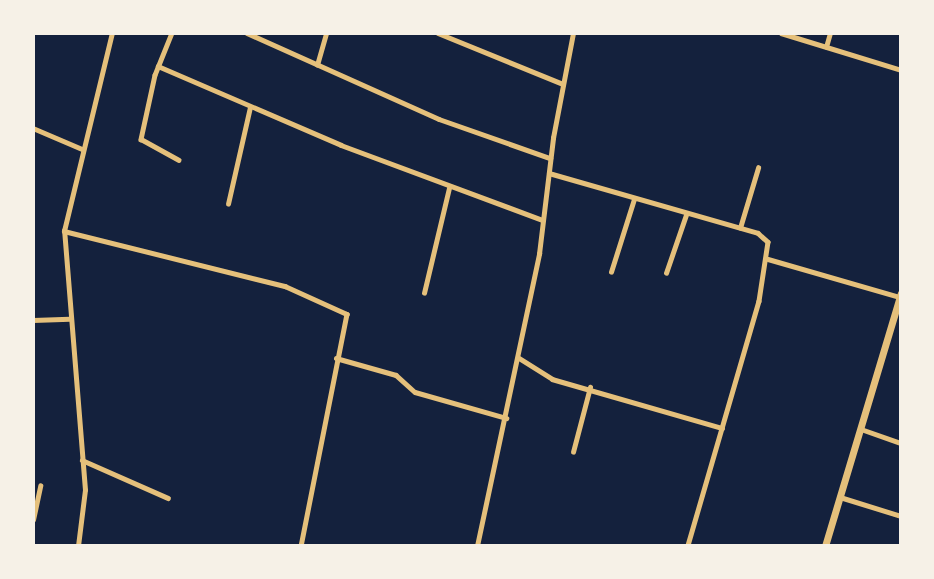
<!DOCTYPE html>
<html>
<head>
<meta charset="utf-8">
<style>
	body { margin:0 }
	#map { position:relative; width:934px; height:579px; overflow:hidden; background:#14213d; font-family:Jost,sans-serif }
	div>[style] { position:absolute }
	.minor>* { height:4.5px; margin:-2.25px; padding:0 2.25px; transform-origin:2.25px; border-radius:2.25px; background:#e5c07b }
	.trunk>* { height:7px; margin:-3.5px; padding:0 3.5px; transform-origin:3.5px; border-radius:3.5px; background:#e5c07b }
	span { translate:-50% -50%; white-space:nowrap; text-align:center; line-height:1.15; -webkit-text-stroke:7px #f6f1e7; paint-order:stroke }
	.frame { position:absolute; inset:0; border:35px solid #f6f1e7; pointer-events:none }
</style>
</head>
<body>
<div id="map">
	<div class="minor">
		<i style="left:172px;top:33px;width:45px;rotate:112deg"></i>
		<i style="left:155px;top:75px;width:66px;rotate:102.3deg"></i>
		<i style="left:141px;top:139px;width:43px;rotate:28.9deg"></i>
		<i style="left:247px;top:33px;width:210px;rotate:24.1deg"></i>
		<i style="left:439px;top:119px;width:118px;rotate:19.4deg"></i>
		<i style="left:438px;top:33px;width:135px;rotate:22.2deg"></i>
		<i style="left:781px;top:33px;width:126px;rotate:17.1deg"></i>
		<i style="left:826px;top:47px;width:15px;rotate:-74deg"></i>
		<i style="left:317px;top:65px;width:33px;rotate:-74deg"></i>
		<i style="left:158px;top:66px;width:199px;rotate:23.3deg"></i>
		<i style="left:341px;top:145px;width:215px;rotate:20.4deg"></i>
		<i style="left:33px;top:128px;width:53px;rotate:23.2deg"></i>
		<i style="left:549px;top:173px;width:217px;rotate:16deg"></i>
		<i style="left:758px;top:233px;width:13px;rotate:42deg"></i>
		<i style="left:768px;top:242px;width:60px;rotate:98.7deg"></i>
		<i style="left:759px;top:301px;width:255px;rotate:106.2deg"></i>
		<i style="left:228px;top:204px;width:99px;rotate:-77.2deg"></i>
		<i style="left:740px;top:228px;width:63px;rotate:-73.3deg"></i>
		<i style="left:64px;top:231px;width:228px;rotate:14deg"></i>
		<i style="left:285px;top:286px;width:68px;rotate:24.3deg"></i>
		<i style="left:347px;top:314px;width:237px;rotate:101.2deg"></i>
		<i style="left:768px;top:259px;width:137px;rotate:16.1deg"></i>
		<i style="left:611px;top:272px;width:77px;rotate:-72.5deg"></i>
		<i style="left:666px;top:273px;width:61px;rotate:-71deg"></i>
		<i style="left:424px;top:293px;width:108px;rotate:-76.6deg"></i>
		<i style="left:33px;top:320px;width:36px;rotate:-2deg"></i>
		<i style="left:336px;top:358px;width:62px;rotate:15.8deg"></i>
		<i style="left:396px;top:375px;width:25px;rotate:42deg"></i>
		<i style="left:415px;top:392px;width:95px;rotate:15.9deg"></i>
		<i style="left:519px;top:358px;width:39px;rotate:32deg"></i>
		<i style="left:552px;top:379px;width:177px;rotate:16.1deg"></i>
		<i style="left:861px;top:429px;width:42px;rotate:19.3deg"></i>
		<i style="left:573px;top:452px;width:67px;rotate:-75.3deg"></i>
		<i style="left:82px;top:460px;width:94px;rotate:23.8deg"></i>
		<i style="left:840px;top:497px;width:64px;rotate:17.3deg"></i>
		<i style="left:33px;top:520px;width:35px;rotate:-78deg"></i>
		<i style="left:78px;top:546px;width:56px;rotate:-82.9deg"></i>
		<i style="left:85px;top:490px;width:260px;rotate:-94.6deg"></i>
		<i style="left:64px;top:231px;width:204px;rotate:-76.4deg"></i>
		<i style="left:477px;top:546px;width:299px;rotate:-78deg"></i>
		<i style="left:539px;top:254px;width:117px;rotate:-83.1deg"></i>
		<i style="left:553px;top:138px;width:107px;rotate:-79.2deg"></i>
	</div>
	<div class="trunk">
		<i style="left:825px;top:546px;width:264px;rotate:-73.3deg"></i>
	</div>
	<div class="frame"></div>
</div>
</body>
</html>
